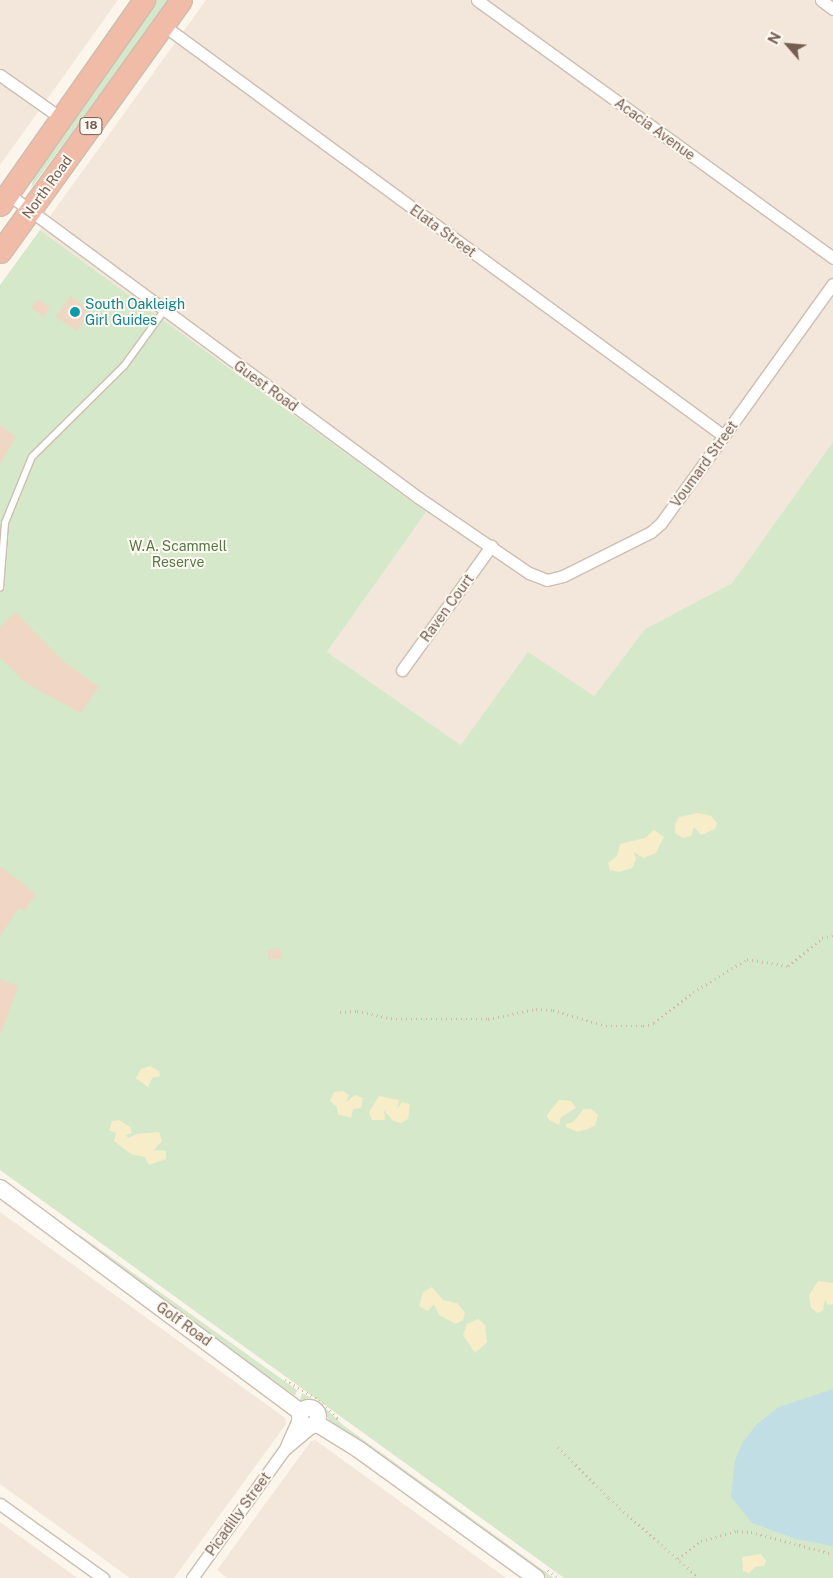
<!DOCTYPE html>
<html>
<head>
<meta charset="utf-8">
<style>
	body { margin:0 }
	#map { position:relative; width:833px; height:1578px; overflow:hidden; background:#fbf5eb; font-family:"Public Sans",sans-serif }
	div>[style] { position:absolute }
	.residential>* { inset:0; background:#f2e7da }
	.green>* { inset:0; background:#d6e8ca }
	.sand>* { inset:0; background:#f7eec9 }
	.water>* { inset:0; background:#c0dee4 }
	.building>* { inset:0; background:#efd6c5; transform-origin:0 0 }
	.path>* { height:2.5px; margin-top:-1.25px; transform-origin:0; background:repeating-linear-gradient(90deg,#d4b9a7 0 1px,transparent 0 5px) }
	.roads { filter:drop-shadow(1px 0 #cdbeb1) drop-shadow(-1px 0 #cdbeb1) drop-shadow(0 1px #cdbeb1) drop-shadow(0 -1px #cdbeb1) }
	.lane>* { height:5.5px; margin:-2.75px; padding:0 2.75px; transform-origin:2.75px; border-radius:2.75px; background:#fff }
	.street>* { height:11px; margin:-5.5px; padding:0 5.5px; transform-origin:5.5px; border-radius:5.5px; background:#fff }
	.secondary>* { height:16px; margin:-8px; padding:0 8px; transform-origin:8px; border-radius:8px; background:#fff }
	.secondary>.ring { margin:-8px; padding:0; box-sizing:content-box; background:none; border:16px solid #fff; border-radius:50% }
	.highway>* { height:21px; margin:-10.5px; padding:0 10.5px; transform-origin:10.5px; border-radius:10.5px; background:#f0bba7 }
	.dots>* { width:14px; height:14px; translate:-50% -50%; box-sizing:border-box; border:2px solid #fef9f2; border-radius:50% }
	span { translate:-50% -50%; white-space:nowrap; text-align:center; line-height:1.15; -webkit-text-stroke:4px #fef9f2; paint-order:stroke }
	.shield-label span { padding:1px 4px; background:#fef9f2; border:1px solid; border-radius:4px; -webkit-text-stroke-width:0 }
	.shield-label { font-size:12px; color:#755d50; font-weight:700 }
	.street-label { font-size:14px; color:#755d50 }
	.culture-label { font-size:14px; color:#0d838f }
	.left { translate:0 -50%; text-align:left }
	.park-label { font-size:14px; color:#567948 }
	.north { position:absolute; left:763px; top:20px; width:50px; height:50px; -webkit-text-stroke:4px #fef9f2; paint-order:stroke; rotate:297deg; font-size:14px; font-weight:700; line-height:20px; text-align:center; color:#755d50 }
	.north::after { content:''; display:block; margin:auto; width:18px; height:22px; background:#755d50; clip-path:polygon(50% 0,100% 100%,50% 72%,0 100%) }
</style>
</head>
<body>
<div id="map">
	<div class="residential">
		<i style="clip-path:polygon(0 0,118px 0,0 165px)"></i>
		<i style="clip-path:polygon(206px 0,833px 0,833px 442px,732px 583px,645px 629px,594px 696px,461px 745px,327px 652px,426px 512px,40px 230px)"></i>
		<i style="clip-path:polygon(0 1212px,285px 1418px,286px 1424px,174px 1578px,130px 1578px,0 1484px)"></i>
		<i style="clip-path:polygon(315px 1440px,506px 1578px,227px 1578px,217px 1570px,311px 1441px)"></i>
		<i style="clip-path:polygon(0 1522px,77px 1578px,0 1578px)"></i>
	</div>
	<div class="green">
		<i style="clip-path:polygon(156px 0,169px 0,31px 188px,35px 172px)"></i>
		<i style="clip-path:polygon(40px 230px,426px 512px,327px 652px,461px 745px,528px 652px,594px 696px,645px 629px,732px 583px,833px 442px,833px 1578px,564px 1578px,0 1170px,0 285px)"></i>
		<i style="clip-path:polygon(80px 1235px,297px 1390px,295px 1396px,78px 1239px)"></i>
		<i style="clip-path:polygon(302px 1393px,319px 1402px,343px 1425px,554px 1578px,547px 1578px,334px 1427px,319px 1406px,300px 1400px)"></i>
	</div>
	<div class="sand">
		<i style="clip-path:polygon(698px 813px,711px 816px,717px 823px,715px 829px,701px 835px,694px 827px,691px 836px,683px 838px,675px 833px,675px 824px,679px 817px)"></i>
		<i style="clip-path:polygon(654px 830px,664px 837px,656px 853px,643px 858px,634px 852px,636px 859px,632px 868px,619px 872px,610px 870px,608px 863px,617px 856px,620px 844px,645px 838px)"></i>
		<i style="clip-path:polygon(150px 1066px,159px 1071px,160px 1076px,152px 1078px,148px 1087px,136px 1078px,141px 1069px)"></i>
		<i style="clip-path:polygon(343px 1091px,349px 1095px,346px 1102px,355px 1095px,363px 1098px,361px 1108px,353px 1109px,351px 1118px,338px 1114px,337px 1107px,330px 1101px,334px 1092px)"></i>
		<i style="clip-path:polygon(379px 1096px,399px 1100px,397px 1109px,402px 1102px,410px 1104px,408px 1119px,401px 1123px,393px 1121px,384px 1110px,385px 1120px,372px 1120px,369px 1112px)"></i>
		<i style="clip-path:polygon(559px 1100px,571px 1101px,576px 1108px,561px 1117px,559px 1125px,548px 1119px,547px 1115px)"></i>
		<i style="clip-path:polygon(584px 1109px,591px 1109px,598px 1115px,595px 1126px,578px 1132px,566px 1127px,566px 1124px,573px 1122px)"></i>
		<i style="clip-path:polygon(112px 1121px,119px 1120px,130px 1127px,132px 1133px,126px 1135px,128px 1138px,137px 1134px,159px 1132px,162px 1141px,154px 1150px,166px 1151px,166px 1159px,149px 1165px,145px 1157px,131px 1154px,114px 1141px,116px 1133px,109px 1130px)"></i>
		<i style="clip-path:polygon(818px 1281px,833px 1283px,833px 1304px,828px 1305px,825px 1299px,823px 1310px,818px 1313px,811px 1308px,809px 1295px)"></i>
		<i style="clip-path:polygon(432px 1287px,443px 1300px,457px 1303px,465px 1313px,463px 1320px,456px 1324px,439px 1315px,434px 1304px,428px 1311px,419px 1306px,423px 1292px)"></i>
		<i style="clip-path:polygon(478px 1319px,485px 1325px,487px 1342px,475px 1353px,463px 1335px,467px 1324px)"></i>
		<i style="clip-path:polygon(761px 1554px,766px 1561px,764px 1566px,755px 1567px,749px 1573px,743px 1571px,742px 1557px)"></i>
	</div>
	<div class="water">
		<i style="clip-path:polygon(833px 1389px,833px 1546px,796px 1539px,752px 1523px,731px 1497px,735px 1460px,743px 1442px,756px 1425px,779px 1407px)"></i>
	</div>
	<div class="building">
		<i style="left:70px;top:296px;width:25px;height:25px;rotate:34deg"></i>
		<i style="left:38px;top:299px;width:15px;height:11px;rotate:37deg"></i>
		<i style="clip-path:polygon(0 425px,16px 437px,0 464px)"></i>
		<i style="clip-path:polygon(15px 612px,63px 661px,99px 687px,81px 713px,27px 684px,0 657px,0 627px)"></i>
		<i style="clip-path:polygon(0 866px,36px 894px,24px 911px,19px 908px,0 936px)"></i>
		<i style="left:280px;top:948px;width:10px;height:13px;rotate:79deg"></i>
		<i style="clip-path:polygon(0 979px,18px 986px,1px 1033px,0 1033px)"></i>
	</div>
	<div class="path">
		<i style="left:340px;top:1012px;width:17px;rotate:-3deg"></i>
		<i style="left:357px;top:1011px;width:40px;rotate:12deg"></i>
		<i style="left:396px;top:1019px;width:92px"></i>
		<i style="left:488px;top:1019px;width:49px;rotate:-11.8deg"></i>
		<i style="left:536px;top:1009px;width:17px;rotate:3deg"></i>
		<i style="left:553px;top:1010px;width:55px;rotate:16.8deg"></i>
		<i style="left:606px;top:1026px;width:37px"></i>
		<i style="left:643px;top:1026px;width:11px;rotate:-15deg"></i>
		<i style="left:654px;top:1023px;width:50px;rotate:-38.5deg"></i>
		<i style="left:693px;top:992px;width:63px;rotate:-31.4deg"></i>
		<i style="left:747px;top:959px;width:42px;rotate:9.7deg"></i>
		<i style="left:788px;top:966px;width:44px;rotate:-39.5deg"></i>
		<i style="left:822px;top:938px;width:11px;rotate:-15deg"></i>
		<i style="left:285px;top:1380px;width:39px;rotate:30deg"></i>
		<i style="left:319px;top:1400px;width:28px;rotate:44deg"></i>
		<i style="left:558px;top:1447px;width:72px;rotate:45deg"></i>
		<i style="left:609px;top:1498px;width:119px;rotate:41.6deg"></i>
		<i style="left:678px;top:1559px;width:29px;rotate:-38deg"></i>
		<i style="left:701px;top:1541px;width:37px;rotate:-16deg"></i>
		<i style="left:737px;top:1531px;width:14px;rotate:4deg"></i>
		<i style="left:751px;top:1532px;width:85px;rotate:15deg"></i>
		<i style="left:548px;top:1570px;width:14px;rotate:36deg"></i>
	</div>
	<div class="roads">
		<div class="lane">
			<i style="left:0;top:588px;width:65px;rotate:-85.6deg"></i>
			<i style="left:5px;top:523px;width:71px;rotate:-67.8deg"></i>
			<i style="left:32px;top:457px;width:129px;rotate:-44.7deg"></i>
			<i style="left:124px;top:366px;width:68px;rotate:-54deg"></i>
		</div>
		<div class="street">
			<i style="left:477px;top:0;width:440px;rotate:35.9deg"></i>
			<i style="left:821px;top:0;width:15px;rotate:37deg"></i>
			<i style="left:163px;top:25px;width:695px;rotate:36.23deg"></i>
			<i style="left:0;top:75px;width:75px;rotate:35.2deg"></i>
			<i style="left:8px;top:194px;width:511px;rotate:36.49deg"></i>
			<i style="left:419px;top:498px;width:133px;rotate:34.3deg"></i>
			<i style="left:529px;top:573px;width:19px;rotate:21deg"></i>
			<i style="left:547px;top:580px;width:16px;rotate:-14deg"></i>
			<i style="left:563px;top:576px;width:98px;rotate:-26.6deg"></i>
			<i style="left:651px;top:532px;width:13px;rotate:-42deg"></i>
			<i style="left:661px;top:523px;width:294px;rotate:-54.3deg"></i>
			<i style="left:402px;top:670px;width:153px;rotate:-54.3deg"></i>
			<i style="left:286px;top:1446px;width:32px;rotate:-66deg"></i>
			<i style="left:0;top:1504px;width:127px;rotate:35.7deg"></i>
			<i style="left:192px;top:1578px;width:158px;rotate:-54.3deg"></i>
			<i style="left:284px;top:1450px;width:35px;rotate:-40deg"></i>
		</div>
		<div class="secondary">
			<i style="left:0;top:1188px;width:375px;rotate:36.7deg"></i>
			<i class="ring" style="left:300px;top:1408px;width:2px;height:2px"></i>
			<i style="left:316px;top:1423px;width:49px;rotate:31.8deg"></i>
			<i style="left:358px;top:1449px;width:220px;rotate:35.9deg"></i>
		</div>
		<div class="highway">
			<i style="left:0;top:205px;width:251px;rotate:-54.9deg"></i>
			<i style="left:0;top:252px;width:310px;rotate:-54.3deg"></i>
		</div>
	</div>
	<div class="dots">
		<i style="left:75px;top:312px;background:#0f9aa8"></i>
	</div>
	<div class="shield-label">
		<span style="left:91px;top:126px">18</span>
	</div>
	<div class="street-label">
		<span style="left:655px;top:129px;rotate:36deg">Acacia Avenue</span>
		<span style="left:47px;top:187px;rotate:-54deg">North Road</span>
		<span style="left:443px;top:231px;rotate:36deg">Elata Street</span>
		<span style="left:266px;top:386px;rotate:36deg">Guest Road</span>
		<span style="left:704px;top:464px;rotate:-54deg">Voumard Street</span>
		<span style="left:447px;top:608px;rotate:-54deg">Raven Court</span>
		<span style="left:184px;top:1324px;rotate:36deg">Golf Road</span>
		<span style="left:238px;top:1514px;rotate:-54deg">Picadilly Street</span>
	</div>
	<div class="culture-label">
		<span class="left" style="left:85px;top:312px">South Oakleigh<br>Girl Guides</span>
	</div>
	<div class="park-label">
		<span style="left:178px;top:554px">W.A. Scammell<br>Reserve</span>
	</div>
	<div class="north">N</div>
</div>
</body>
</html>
